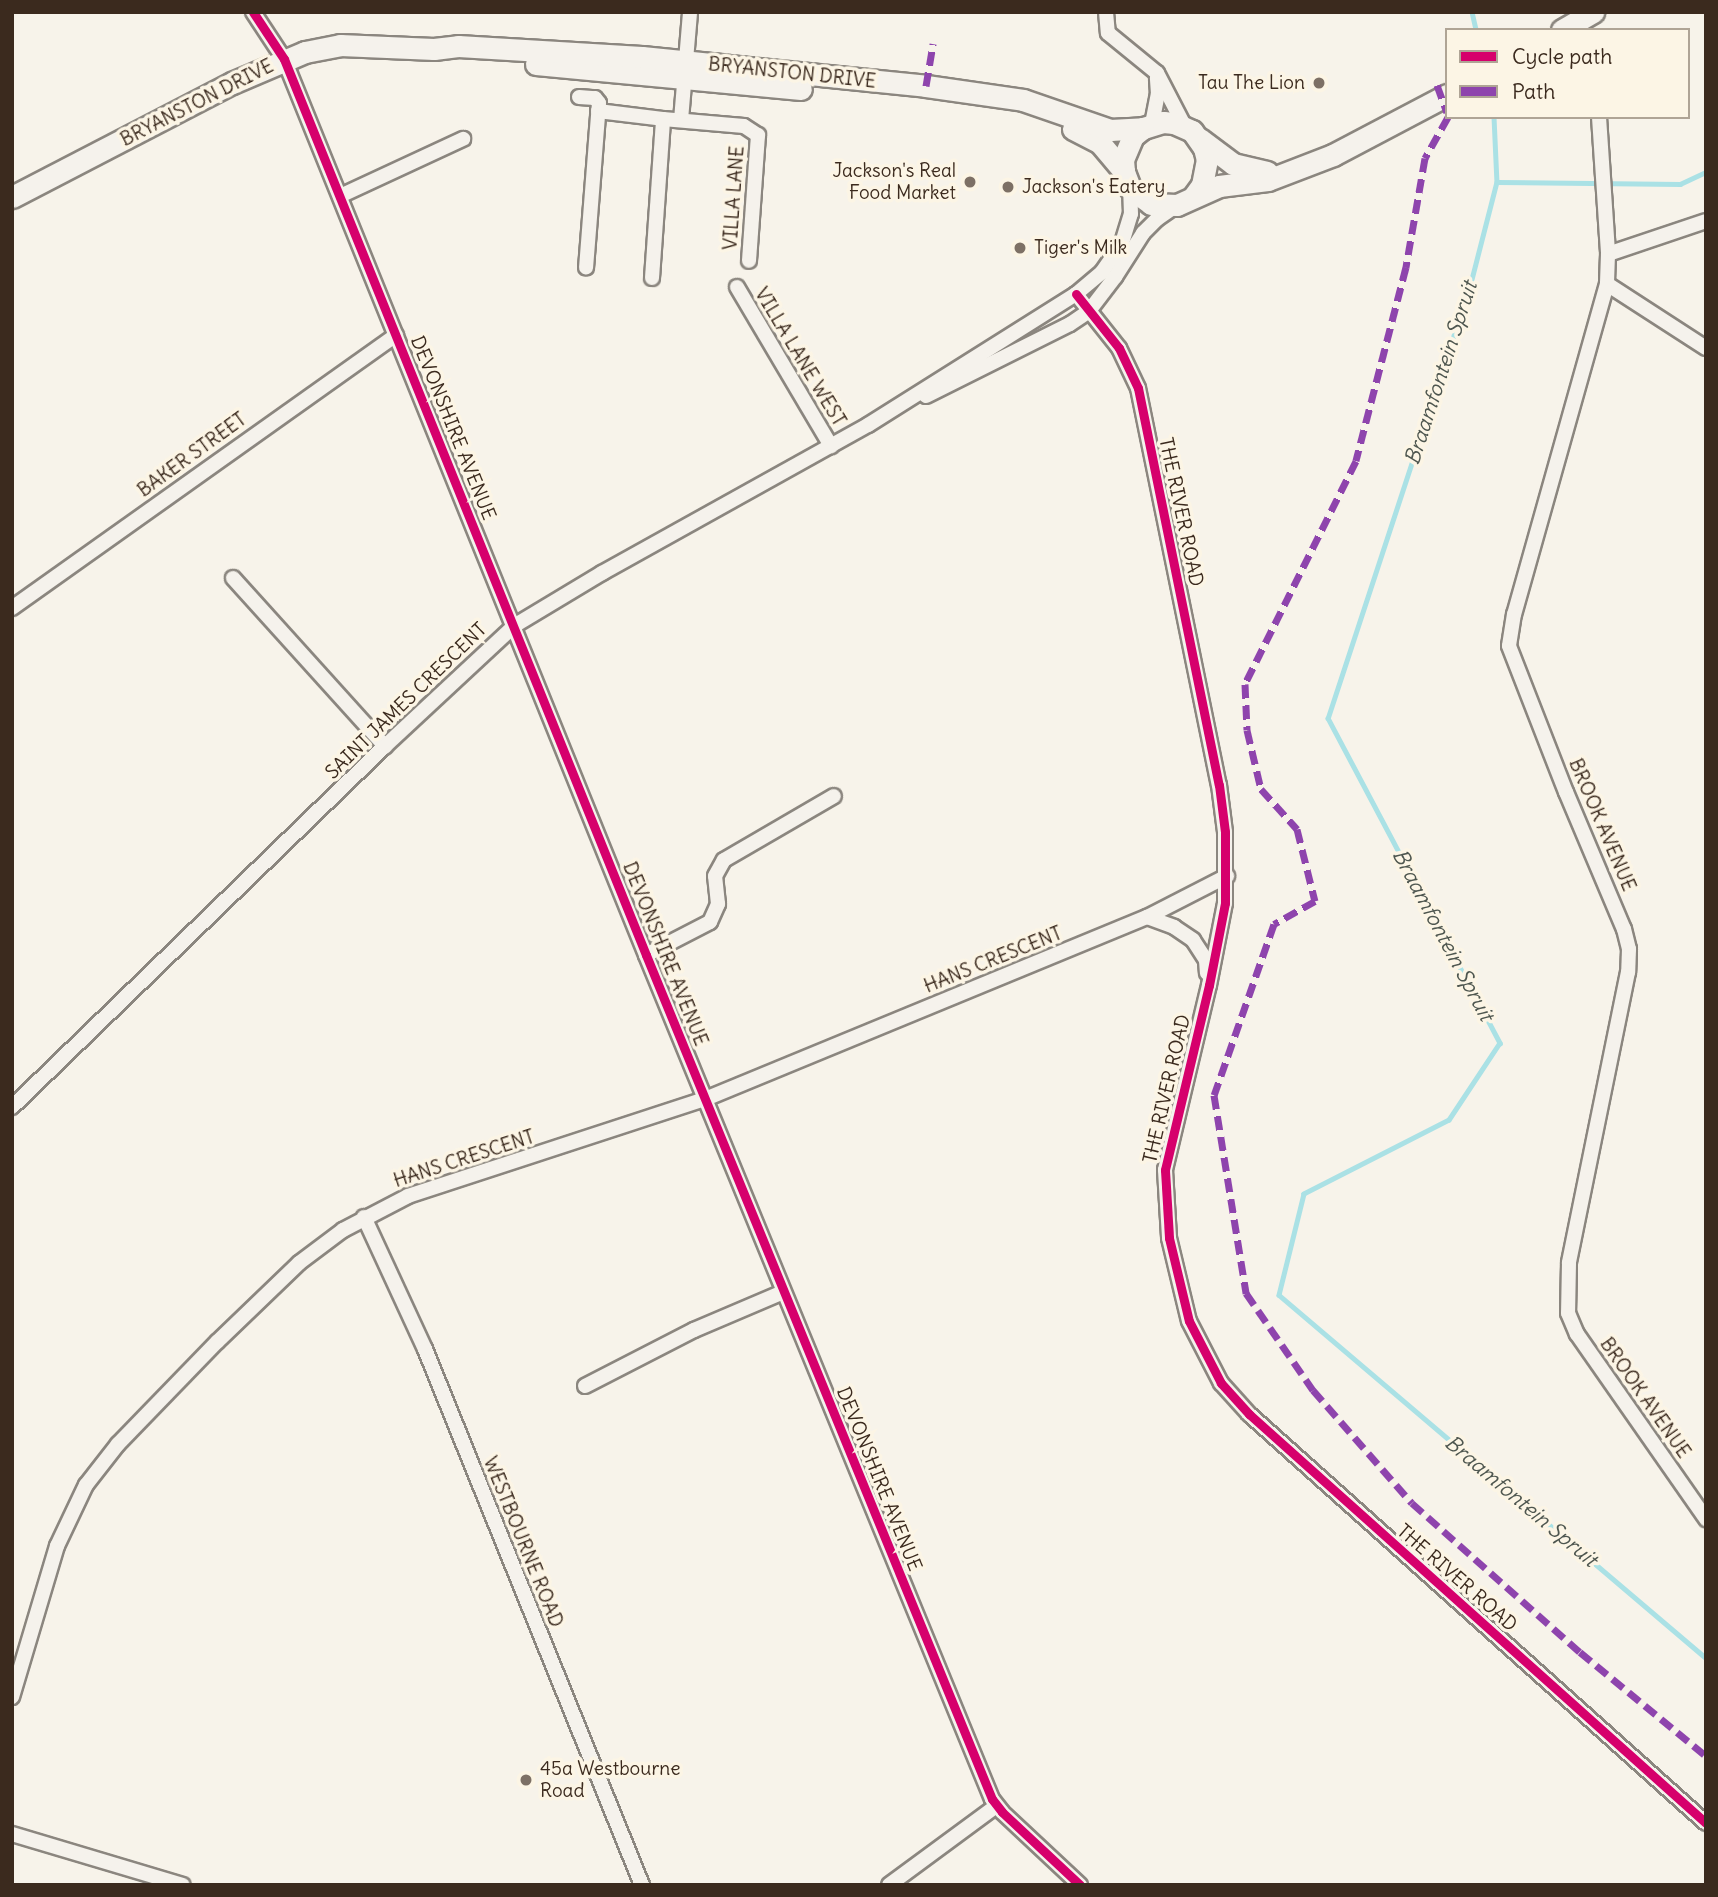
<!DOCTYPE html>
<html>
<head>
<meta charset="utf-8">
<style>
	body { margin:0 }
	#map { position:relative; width:1718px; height:1897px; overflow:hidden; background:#f7f3ea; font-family:Delius,sans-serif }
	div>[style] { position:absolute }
	.stream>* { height:4.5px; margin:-2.25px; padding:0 2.25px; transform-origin:2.25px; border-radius:2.25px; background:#aae1e5 }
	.roads { filter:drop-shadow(2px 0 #8b867f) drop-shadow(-2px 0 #8b867f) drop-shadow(0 2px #8b867f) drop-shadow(0 -2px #8b867f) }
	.street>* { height:14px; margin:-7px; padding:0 7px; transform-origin:7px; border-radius:7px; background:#f5f2ec }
	.secondary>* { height:21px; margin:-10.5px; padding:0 10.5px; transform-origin:10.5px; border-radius:10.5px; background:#f5f2ec }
	.quiet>* { height:7px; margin-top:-3.5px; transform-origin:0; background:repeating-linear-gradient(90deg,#8e44ad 0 14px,transparent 0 21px) }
	.cycleway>* { height:9px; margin:-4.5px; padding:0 4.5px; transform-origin:4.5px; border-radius:4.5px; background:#d6006c }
	.dots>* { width:19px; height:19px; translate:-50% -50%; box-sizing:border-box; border:4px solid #fcf5e5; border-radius:50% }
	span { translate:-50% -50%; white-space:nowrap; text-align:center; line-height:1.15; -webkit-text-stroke:7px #fcf5e5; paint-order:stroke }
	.street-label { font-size:19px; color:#3b2a1e }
	.poi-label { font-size:19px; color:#3b2a1e }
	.right { translate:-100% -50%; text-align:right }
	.left { translate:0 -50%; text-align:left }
	.water-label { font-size:21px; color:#4e564f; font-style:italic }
	.frame { position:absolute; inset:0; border:14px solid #3b2a1e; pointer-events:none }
	.legend { position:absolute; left:1445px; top:28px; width:245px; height:91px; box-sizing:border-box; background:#fcf5e5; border:2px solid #afa495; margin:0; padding:9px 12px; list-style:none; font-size:21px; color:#3b2a1e }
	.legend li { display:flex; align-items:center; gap:14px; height:35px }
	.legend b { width:35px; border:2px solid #afa495 }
</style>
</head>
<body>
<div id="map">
	<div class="stream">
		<i style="left:1472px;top:12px;width:18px;rotate:77deg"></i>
		<i style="left:1494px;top:117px;width:65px;rotate:87.4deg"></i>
		<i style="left:1497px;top:182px;width:108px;rotate:104.4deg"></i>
		<i style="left:1470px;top:287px;width:454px;rotate:108.2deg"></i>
		<i style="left:1328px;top:718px;width:368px;rotate:62.1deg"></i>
		<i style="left:1500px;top:1043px;width:92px;rotate:123.5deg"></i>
		<i style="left:1449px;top:1120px;width:163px;rotate:153deg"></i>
		<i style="left:1304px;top:1194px;width:104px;rotate:103.9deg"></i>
		<i style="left:1279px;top:1295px;width:560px;rotate:40.37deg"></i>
		<i style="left:1497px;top:182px;width:183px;rotate:0.6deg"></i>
		<i style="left:1680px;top:184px;width:29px;rotate:-25deg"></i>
	</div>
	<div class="roads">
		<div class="street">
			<i style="left:253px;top:12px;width:56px;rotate:56.6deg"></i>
			<i style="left:284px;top:59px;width:966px;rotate:68deg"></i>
			<i style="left:646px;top:955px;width:912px;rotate:67.71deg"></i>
			<i style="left:992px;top:1799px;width:16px;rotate:52deg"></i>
			<i style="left:1002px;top:1812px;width:107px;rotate:43.1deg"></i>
			<i style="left:1106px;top:12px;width:21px;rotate:85deg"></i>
			<i style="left:1108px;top:33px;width:63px;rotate:39.2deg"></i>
			<i style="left:1157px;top:73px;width:61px;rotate:62.6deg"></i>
			<i style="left:579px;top:97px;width:16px;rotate:4deg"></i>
			<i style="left:595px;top:98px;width:6px;rotate:51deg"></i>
			<i style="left:599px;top:103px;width:165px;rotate:94.5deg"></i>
			<i style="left:598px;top:111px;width:65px;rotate:7deg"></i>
			<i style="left:1599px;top:117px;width:137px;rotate:86.2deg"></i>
			<i style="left:1608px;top:254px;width:30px;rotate:92deg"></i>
			<i style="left:1607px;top:284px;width:343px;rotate:105.7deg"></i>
			<i style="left:1514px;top:614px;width:32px;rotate:99deg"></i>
			<i style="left:1509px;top:646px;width:157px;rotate:68.7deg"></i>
			<i style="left:1566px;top:792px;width:149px;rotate:67.1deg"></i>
			<i style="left:1624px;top:929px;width:21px;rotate:76deg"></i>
			<i style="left:1629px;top:949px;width:23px;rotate:92deg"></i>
			<i style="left:1628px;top:972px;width:297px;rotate:101.5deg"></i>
			<i style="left:1569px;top:1263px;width:50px;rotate:91.1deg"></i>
			<i style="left:1568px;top:1313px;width:23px;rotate:67deg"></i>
			<i style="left:1577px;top:1334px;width:226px;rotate:55.1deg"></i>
			<i style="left:681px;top:120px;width:108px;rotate:-85.2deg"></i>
			<i style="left:1152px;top:124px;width:31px;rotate:-79deg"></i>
			<i style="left:1158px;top:94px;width:16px;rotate:-94deg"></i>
			<i style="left:340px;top:196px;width:136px;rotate:-24.9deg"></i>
			<i style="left:1608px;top:254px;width:103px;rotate:-18.6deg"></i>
			<i style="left:652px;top:278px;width:159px;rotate:-86deg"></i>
			<i style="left:663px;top:119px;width:81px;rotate:4.9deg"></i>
			<i style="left:744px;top:126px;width:17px;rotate:33deg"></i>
			<i style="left:758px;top:135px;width:126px;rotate:94.1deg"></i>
			<i style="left:1607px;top:284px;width:118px;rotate:32.9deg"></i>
			<i style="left:737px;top:287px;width:185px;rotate:59.4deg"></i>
			<i style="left:1076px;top:294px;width:69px;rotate:51.5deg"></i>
			<i style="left:1119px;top:348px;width:44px;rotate:64.6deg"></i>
			<i style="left:1138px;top:388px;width:405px;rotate:78.5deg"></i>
			<i style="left:1219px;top:785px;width:47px;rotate:82.7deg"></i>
			<i style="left:1225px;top:832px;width:71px;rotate:90deg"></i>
			<i style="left:1225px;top:903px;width:84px;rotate:101deg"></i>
			<i style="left:1209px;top:985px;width:190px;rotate:103.4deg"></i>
			<i style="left:1165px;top:1170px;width:68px;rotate:86.6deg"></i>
			<i style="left:1169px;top:1238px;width:85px;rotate:76.5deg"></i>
			<i style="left:1189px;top:1321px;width:70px;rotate:62.7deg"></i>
			<i style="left:1221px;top:1383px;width:42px;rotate:47.9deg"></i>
			<i style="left:1249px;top:1414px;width:613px;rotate:41.83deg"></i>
			<i style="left:926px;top:396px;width:161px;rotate:-26.6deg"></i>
			<i style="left:1070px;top:324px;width:23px;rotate:-34deg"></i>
			<i style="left:1089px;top:311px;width:43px;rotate:-52.6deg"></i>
			<i style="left:1115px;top:277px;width:52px;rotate:-57.5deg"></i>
			<i style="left:1143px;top:233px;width:20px;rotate:-45deg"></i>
			<i style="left:1157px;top:219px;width:24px;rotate:-35deg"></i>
			<i style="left:233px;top:578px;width:227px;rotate:47.9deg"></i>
			<i style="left:12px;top:608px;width:471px;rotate:-35.4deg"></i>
			<i style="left:1147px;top:917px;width:29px;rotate:20deg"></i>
			<i style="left:1174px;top:927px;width:23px;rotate:34deg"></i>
			<i style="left:1193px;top:940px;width:24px;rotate:57deg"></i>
			<i style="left:1206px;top:960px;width:13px;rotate:86deg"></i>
			<i style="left:646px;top:955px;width:72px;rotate:-27.3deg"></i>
			<i style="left:710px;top:922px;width:20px;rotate:-66deg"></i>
			<i style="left:718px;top:904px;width:28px;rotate:-96deg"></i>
			<i style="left:715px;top:876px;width:18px;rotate:-61deg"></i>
			<i style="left:724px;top:860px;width:127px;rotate:-30.2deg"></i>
			<i style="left:12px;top:1107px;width:519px;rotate:-44.06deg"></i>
			<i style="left:385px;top:746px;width:176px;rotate:-42.9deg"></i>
			<i style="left:514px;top:626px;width:103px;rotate:-31.1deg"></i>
			<i style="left:602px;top:573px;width:304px;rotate:-29.1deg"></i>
			<i style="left:868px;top:425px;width:246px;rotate:-32.2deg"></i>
			<i style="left:1076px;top:294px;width:34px;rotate:-40deg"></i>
			<i style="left:1102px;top:272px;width:35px;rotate:-55deg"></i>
			<i style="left:1122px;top:243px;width:30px;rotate:-73deg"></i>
			<i style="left:1131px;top:214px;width:26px;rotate:-92deg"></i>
			<i style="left:364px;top:1217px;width:145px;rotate:65.2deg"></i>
			<i style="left:425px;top:1349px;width:578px;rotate:67.96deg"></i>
			<i style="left:585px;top:1386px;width:123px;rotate:-27.2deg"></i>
			<i style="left:694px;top:1330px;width:97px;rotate:-23.1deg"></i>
			<i style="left:12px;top:1697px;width:158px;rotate:-73.4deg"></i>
			<i style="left:57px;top:1546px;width:68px;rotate:-64.6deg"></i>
			<i style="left:86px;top:1485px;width:52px;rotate:-52deg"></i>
			<i style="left:118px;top:1444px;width:142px;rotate:-45.9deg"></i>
			<i style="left:217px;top:1342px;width:114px;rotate:-43.9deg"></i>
			<i style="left:299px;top:1263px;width:55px;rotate:-36.9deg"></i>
			<i style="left:343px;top:1230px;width:73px;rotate:-27.6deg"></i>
			<i style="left:408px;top:1196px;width:312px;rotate:-18.1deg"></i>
			<i style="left:705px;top:1099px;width:478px;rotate:-22.4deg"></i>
			<i style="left:1147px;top:917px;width:90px;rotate:-27.1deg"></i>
			<i style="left:12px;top:1834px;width:178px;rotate:16.6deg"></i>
			<i style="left:889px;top:1885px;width:133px;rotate:-36.4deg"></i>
		</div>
		<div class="secondary">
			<i style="left:1562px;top:30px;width:36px;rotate:-30deg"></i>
			<i style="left:536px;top:64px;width:266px;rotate:5.4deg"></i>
			<i style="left:1073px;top:129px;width:30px;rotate:27deg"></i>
			<i style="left:1100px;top:143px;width:38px;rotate:50deg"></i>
			<i style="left:1200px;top:139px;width:41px;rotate:37.1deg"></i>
			<i style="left:1233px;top:164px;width:35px;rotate:13deg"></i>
			<i style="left:1194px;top:196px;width:14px;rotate:-54deg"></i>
			<i style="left:1202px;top:185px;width:25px;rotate:-79deg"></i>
			<i style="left:1207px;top:160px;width:12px;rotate:-104deg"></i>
			<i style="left:1204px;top:148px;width:21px;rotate:-125deg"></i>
			<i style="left:1192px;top:131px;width:20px;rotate:-156deg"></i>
			<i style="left:1174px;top:123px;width:11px;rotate:-175deg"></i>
			<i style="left:1163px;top:122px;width:21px;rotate:163deg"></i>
			<i style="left:1143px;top:128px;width:13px;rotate:141deg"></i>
			<i style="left:1133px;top:136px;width:26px;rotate:113deg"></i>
			<i style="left:1123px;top:160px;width:12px;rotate:85deg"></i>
			<i style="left:1124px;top:172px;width:17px;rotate:69deg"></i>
			<i style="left:1130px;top:188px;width:26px;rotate:37deg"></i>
			<i style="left:1151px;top:204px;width:26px;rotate:2deg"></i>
			<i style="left:1177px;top:205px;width:46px;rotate:-24.3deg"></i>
			<i style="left:1219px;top:186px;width:49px;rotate:-7deg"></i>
			<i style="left:1268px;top:180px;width:70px;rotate:-21deg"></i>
			<i style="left:1333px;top:155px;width:129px;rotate:-27.8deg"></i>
			<i style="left:12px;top:197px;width:248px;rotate:-27.4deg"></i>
			<i style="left:232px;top:83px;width:79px;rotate:-23deg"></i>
			<i style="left:305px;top:52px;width:36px;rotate:-11deg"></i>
			<i style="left:340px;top:45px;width:94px;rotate:2.4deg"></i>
			<i style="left:434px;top:49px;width:24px;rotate:-7deg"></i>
			<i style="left:458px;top:46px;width:184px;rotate:3.4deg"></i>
			<i style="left:642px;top:57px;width:285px;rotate:5.8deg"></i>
			<i style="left:926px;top:86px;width:98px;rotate:8.2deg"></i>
			<i style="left:1023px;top:100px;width:92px;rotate:19deg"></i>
			<i style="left:1110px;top:130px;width:33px;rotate:-3deg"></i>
		</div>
	</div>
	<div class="quiet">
		<i style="left:1437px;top:85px;width:29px;rotate:70deg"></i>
		<i style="left:926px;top:86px;width:43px;rotate:-80.5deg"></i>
		<i style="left:1448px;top:117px;width:47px;rotate:119.3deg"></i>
		<i style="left:1425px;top:158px;width:111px;rotate:99.9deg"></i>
		<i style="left:1406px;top:267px;width:200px;rotate:104.5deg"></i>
		<i style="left:1356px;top:461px;width:249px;rotate:116.5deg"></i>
		<i style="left:1245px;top:684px;width:46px;rotate:87.5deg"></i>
		<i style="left:1247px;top:730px;width:61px;rotate:76.7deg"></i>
		<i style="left:1261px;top:789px;width:54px;rotate:48deg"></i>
		<i style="left:1297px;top:829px;width:74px;rotate:76deg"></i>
		<i style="left:1315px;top:901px;width:47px;rotate:150.7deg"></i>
		<i style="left:1274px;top:924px;width:181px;rotate:109.3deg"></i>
		<i style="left:1214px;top:1095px;width:201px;rotate:80.8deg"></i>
		<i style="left:1246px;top:1293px;width:118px;rotate:55.4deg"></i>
		<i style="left:1313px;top:1390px;width:150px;rotate:48.8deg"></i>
		<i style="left:1412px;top:1503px;width:225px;rotate:41.6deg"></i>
		<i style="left:1580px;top:1652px;width:163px;rotate:39.5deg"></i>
	</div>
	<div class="cycleway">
		<i style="left:253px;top:12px;width:56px;rotate:56.6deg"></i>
		<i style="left:284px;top:59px;width:966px;rotate:68deg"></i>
		<i style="left:646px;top:955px;width:912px;rotate:67.71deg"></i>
		<i style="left:992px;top:1799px;width:16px;rotate:52deg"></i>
		<i style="left:1002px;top:1812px;width:107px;rotate:43.1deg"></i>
		<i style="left:1076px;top:294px;width:69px;rotate:51.5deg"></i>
		<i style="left:1119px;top:348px;width:44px;rotate:64.6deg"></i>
		<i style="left:1138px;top:388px;width:405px;rotate:78.5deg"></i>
		<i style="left:1219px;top:785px;width:47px;rotate:82.7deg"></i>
		<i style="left:1225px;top:832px;width:71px;rotate:90deg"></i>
		<i style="left:1225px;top:903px;width:84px;rotate:101deg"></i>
		<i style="left:1209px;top:985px;width:190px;rotate:103.4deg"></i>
		<i style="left:1165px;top:1170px;width:68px;rotate:86.6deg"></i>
		<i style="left:1169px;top:1238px;width:85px;rotate:76.5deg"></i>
		<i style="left:1189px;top:1321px;width:70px;rotate:62.7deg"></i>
		<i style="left:1221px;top:1383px;width:42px;rotate:47.9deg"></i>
		<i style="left:1249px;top:1414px;width:613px;rotate:41.83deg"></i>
	</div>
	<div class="dots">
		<i style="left:1319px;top:83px;background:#7d7065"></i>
		<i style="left:970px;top:182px;background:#7d7065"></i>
		<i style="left:1008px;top:187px;background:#7d7065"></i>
		<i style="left:1020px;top:248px;background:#7d7065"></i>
		<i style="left:526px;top:1780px;background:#7d7065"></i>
	</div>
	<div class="street-label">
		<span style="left:792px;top:73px;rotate:6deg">BRYANSTON DRIVE</span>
		<span style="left:197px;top:103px;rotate:-27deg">BRYANSTON DRIVE</span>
		<span style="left:734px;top:198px;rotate:-86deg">VILLA LANE</span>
		<span style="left:800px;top:357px;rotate:59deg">VILLA LANE WEST</span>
		<span style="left:453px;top:428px;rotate:68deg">DEVONSHIRE AVENUE</span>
		<span style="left:192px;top:455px;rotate:-36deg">BAKER STREET</span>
		<span style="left:1181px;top:512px;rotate:78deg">THE RIVER ROAD</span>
		<span style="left:406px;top:701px;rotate:-44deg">SAINT JAMES CRESCENT</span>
		<span style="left:1602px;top:825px;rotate:67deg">BROOK AVENUE</span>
		<span style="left:665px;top:954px;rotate:68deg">DEVONSHIRE AVENUE</span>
		<span style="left:993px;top:960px;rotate:-22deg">HANS CRESCENT</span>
		<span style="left:1167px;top:1089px;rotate:-77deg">THE RIVER ROAD</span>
		<span style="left:464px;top:1159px;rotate:-18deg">HANS CRESCENT</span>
		<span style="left:1645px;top:1398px;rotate:55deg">BROOK AVENUE</span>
		<span style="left:879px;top:1479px;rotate:68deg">DEVONSHIRE AVENUE</span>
		<span style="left:523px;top:1542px;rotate:68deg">WESTBOURNE ROAD</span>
		<span style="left:1457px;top:1578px;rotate:41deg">THE RIVER ROAD</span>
	</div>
	<div class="poi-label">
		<span class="right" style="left:1305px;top:83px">Tau The Lion</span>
		<span class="right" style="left:956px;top:182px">Jackson's Real<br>Food Market</span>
		<span class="left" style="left:1022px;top:187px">Jackson's Eatery</span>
		<span class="left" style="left:1034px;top:248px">Tiger's Milk</span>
		<span class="left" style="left:540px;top:1780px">45a Westbourne<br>Road</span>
	</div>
	<div class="water-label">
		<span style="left:1441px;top:373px;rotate:-72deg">Braamfontein Spruit</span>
		<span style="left:1443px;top:935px;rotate:62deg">Braamfontein Spruit</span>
		<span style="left:1521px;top:1501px;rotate:40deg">Braamfontein Spruit</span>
	</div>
	<div class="frame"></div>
	<ul class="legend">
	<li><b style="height:9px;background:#d6006c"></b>Cycle path</li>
	<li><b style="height:9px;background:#8e44ad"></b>Path</li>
	</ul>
</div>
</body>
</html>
